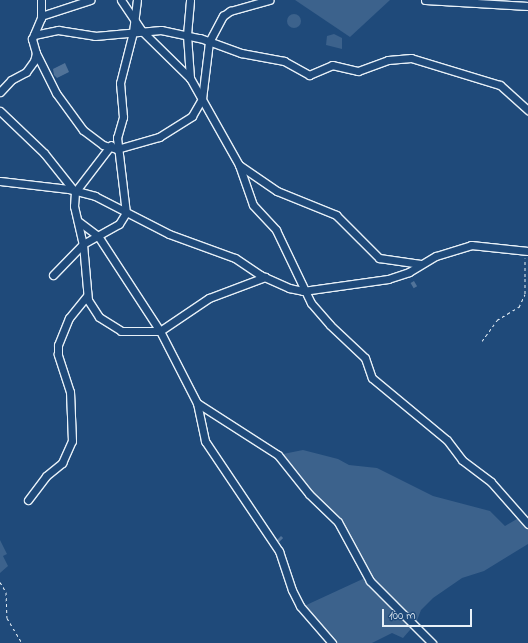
<!DOCTYPE html>
<html>
<head>
<meta charset="utf-8">
<style>
	body { margin:0 }
	#map { position:relative; width:528px; height:643px; overflow:hidden; background:#1f4a7a; font-family:"Indie Flower",sans-serif }
	div>[style] { position:absolute }
	.green>* { inset:0; background:#3c628c }
	.round { border-radius:50% }
	.building>* { inset:0; background:#517399; transform-origin:0 0 }
	.path>* { height:1px; margin-top:-0.5px; transform-origin:0; background:repeating-linear-gradient(90deg,#e8f1f8 0 3px,transparent 0 6px) }
	.roads { filter:drop-shadow(1px 0 #e8f1f8) drop-shadow(-1px 0 #e8f1f8) drop-shadow(0 1px #e8f1f8) drop-shadow(0 -1px #e8f1f8) }
	.minor>* { height:7px; margin:-3.5px; padding:0 3.5px; transform-origin:3.5px; border-radius:3.5px; background:#1f4a7a }
	span { translate:-50% -50%; white-space:nowrap; text-align:center; line-height:1.15; -webkit-text-stroke:3px #1f4a7a; paint-order:stroke }
	.scale { position:absolute; left:382px; top:609px; width:90px; height:18px; box-sizing:border-box; border:2px solid #e8f1f8; border-top:0; padding-left:5px; font-size:12px; line-height:14px; white-space:nowrap; color:#e8f1f8; -webkit-text-stroke:3px #1f4a7a; paint-order:stroke }
</style>
</head>
<body>
<div id="map">
	<div class="green">
		<i style="clip-path:polygon(295px 0,390px 0,350px 37px)"></i>
		<i class="round" style="left:287px;top:14px;width:14px;height:14px"></i>
		<i style="clip-path:polygon(334px 34px,342px 38px,342px 49px,326px 45px,327px 36px)"></i>
		<i style="clip-path:polygon(303px 450px,338px 459px,349px 465px,377px 468px,433px 496px,490px 511px,505px 526px,522px 516px,528px 524px,528px 544px,484px 571px,462px 578px,433px 598px,421px 610px,416px 623px,403px 638px,392px 633px,372px 643px,333px 643px,302px 607px,367px 577px,342px 528px,278px 455px)"></i>
		<i style="clip-path:polygon(0 540px,7px 554px,3px 556px,8px 566px,0 573px)"></i>
	</div>
	<div class="building">
		<i style="clip-path:polygon(65px 63px,69px 72px,57px 78px,54px 75px,53px 69px)"></i>
		<i style="left:414px;top:281px;width:6px;height:4px;rotate:59deg"></i>
		<i style="left:281px;top:536px;width:3px;height:6px;rotate:45deg"></i>
	</div>
	<div class="path">
		<i style="left:482px;top:341px;width:26px;rotate:-54deg"></i>
		<i style="left:497px;top:320px;width:26px;rotate:-31deg"></i>
		<i style="left:519px;top:307px;width:14px;rotate:-65deg"></i>
		<i style="left:525px;top:294px;width:36px;rotate:-90deg"></i>
		<i style="left:0;top:582px;width:12px;rotate:59deg"></i>
		<i style="left:6px;top:592px;width:26px;rotate:88deg"></i>
		<i style="left:7px;top:618px;width:29px;rotate:59deg"></i>
	</div>
	<div class="roads">
		<div class="minor">
			<i style="left:121px;top:0;width:37px;rotate:56deg"></i>
			<i style="left:142px;top:31px;width:67px;rotate:44.4deg"></i>
			<i style="left:190px;top:78px;width:100px;rotate:60.6deg"></i>
			<i style="left:239px;top:165px;width:42px;rotate:70.7deg"></i>
			<i style="left:253px;top:205px;width:34px;rotate:47deg"></i>
			<i style="left:276px;top:230px;width:81px;rotate:64.4deg"></i>
			<i style="left:311px;top:303px;width:29px;rotate:49deg"></i>
			<i style="left:330px;top:325px;width:48px;rotate:43.3deg"></i>
			<i style="left:365px;top:358px;width:21px;rotate:71deg"></i>
			<i style="left:372px;top:378px;width:97px;rotate:39.6deg"></i>
			<i style="left:447px;top:440px;width:25px;rotate:53deg"></i>
			<i style="left:462px;top:460px;width:36px;rotate:37deg"></i>
			<i style="left:491px;top:482px;width:56px;rotate:48.6deg"></i>
			<i style="left:425px;top:0;width:103px;rotate:3.3deg"></i>
			<i style="left:41px;top:16px;width:52px;rotate:-18.1deg"></i>
			<i style="left:34px;top:35px;width:25px;rotate:-12deg"></i>
			<i style="left:58px;top:30px;width:37px;rotate:9deg"></i>
			<i style="left:95px;top:36px;width:66px;rotate:-5.2deg"></i>
			<i style="left:161px;top:30px;width:40px;rotate:12deg"></i>
			<i style="left:200px;top:38px;width:44px;rotate:20.1deg"></i>
			<i style="left:241px;top:53px;width:44px;rotate:10.5deg"></i>
			<i style="left:284px;top:61px;width:29px;rotate:29deg"></i>
			<i style="left:309px;top:75px;width:25px;rotate:-23deg"></i>
			<i style="left:332px;top:65px;width:27px;rotate:13deg"></i>
			<i style="left:358px;top:71px;width:32px;rotate:-20deg"></i>
			<i style="left:388px;top:60px;width:23px;rotate:-5deg"></i>
			<i style="left:411px;top:58px;width:93px;rotate:16.9deg"></i>
			<i style="left:500px;top:85px;width:38px;rotate:42deg"></i>
			<i style="left:36px;top:53px;width:45px;rotate:63.4deg"></i>
			<i style="left:56px;top:93px;width:46px;rotate:53.9deg"></i>
			<i style="left:83px;top:130px;width:25px;rotate:37deg"></i>
			<i style="left:103px;top:145px;width:15px;rotate:16deg"></i>
			<i style="left:117px;top:149px;width:44px;rotate:-15.9deg"></i>
			<i style="left:159px;top:137px;width:39px;rotate:-32deg"></i>
			<i style="left:192px;top:116px;width:20px;rotate:-60deg"></i>
			<i style="left:202px;top:99px;width:57px;rotate:-83deg"></i>
			<i style="left:209px;top:42px;width:30px;rotate:-62deg"></i>
			<i style="left:223px;top:16px;width:9px;rotate:-36deg"></i>
			<i style="left:230px;top:11px;width:41px;rotate:-15.8deg"></i>
			<i style="left:190px;top:78px;width:43px;rotate:-94deg"></i>
			<i style="left:187px;top:35px;width:35px;rotate:-85deg"></i>
			<i style="left:0;top:92px;width:16px;rotate:-47deg"></i>
			<i style="left:11px;top:80px;width:17px;rotate:-28deg"></i>
			<i style="left:26px;top:72px;width:14px;rotate:-54deg"></i>
			<i style="left:34px;top:61px;width:8px;rotate:-76deg"></i>
			<i style="left:36px;top:53px;width:15px;rotate:-106deg"></i>
			<i style="left:32px;top:39px;width:23px;rotate:-67deg"></i>
			<i style="left:41px;top:18px;width:18px;rotate:-90deg"></i>
			<i style="left:0;top:111px;width:61px;rotate:43.7deg"></i>
			<i style="left:44px;top:153px;width:50px;rotate:51.5deg"></i>
			<i style="left:75px;top:192px;width:59px;rotate:-52.5deg"></i>
			<i style="left:239px;top:165px;width:46px;rotate:34.4deg"></i>
			<i style="left:277px;top:191px;width:64px;rotate:22.1deg"></i>
			<i style="left:336px;top:215px;width:61px;rotate:45deg"></i>
			<i style="left:379px;top:258px;width:42px;rotate:8.1deg"></i>
			<i style="left:0;top:181px;width:69px;rotate:6.6deg"></i>
			<i style="left:69px;top:189px;width:27px;rotate:15deg"></i>
			<i style="left:95px;top:196px;width:83px;rotate:27.2deg"></i>
			<i style="left:169px;top:234px;width:70px;rotate:20deg"></i>
			<i style="left:235px;top:258px;width:30px;rotate:34deg"></i>
			<i style="left:260px;top:275px;width:32px;rotate:24deg"></i>
			<i style="left:289px;top:288px;width:14px;rotate:12deg"></i>
			<i style="left:303px;top:291px;width:86px;rotate:-8deg"></i>
			<i style="left:388px;top:279px;width:22px;rotate:-18deg"></i>
			<i style="left:409px;top:272px;width:31px;rotate:-31deg"></i>
			<i style="left:436px;top:256px;width:37px;rotate:-17deg"></i>
			<i style="left:471px;top:245px;width:57px;rotate:6deg"></i>
			<i style="left:75px;top:192px;width:14px;rotate:94deg"></i>
			<i style="left:74px;top:206px;width:39px;rotate:77deg"></i>
			<i style="left:83px;top:244px;width:56px;rotate:84.9deg"></i>
			<i style="left:88px;top:300px;width:20px;rotate:57deg"></i>
			<i style="left:99px;top:317px;width:26px;rotate:32deg"></i>
			<i style="left:121px;top:331px;width:39px"></i>
			<i style="left:160px;top:331px;width:59px;rotate:-34deg"></i>
			<i style="left:209px;top:298px;width:60px;rotate:-20.6deg"></i>
			<i style="left:78px;top:221px;width:25px;rotate:37deg"></i>
			<i style="left:98px;top:236px;width:113px;rotate:56.9deg"></i>
			<i style="left:160px;top:331px;width:81px;rotate:62.8deg"></i>
			<i style="left:197px;top:403px;width:39px;rotate:78deg"></i>
			<i style="left:205px;top:441px;width:133px;rotate:56.1deg"></i>
			<i style="left:279px;top:551px;width:41px;rotate:71.6deg"></i>
			<i style="left:292px;top:590px;width:18px;rotate:63deg"></i>
			<i style="left:300px;top:606px;width:49px;rotate:49.1deg"></i>
			<i style="left:53px;top:275px;width:43px;rotate:-45.9deg"></i>
			<i style="left:83px;top:244px;width:41px;rotate:-29.1deg"></i>
			<i style="left:119px;top:224px;width:13px;rotate:-58deg"></i>
			<i style="left:126px;top:213px;width:76px;rotate:-96.8deg"></i>
			<i style="left:117px;top:138px;width:22px;rotate:-74deg"></i>
			<i style="left:123px;top:117px;width:34px;rotate:-95deg"></i>
			<i style="left:120px;top:83px;width:53px;rotate:-75.7deg"></i>
			<i style="left:133px;top:32px;width:32px;rotate:-83deg"></i>
			<i style="left:197px;top:403px;width:96px;rotate:32.7deg"></i>
			<i style="left:278px;top:455px;width:50px;rotate:51.5deg"></i>
			<i style="left:309px;top:494px;width:40px;rotate:44deg"></i>
			<i style="left:338px;top:522px;width:67px;rotate:61.5deg"></i>
			<i style="left:370px;top:581px;width:88px;rotate:45deg"></i>
			<i style="left:28px;top:500px;width:30px;rotate:-53deg"></i>
			<i style="left:46px;top:476px;width:21px;rotate:-39deg"></i>
			<i style="left:62px;top:463px;width:24px;rotate:-66deg"></i>
			<i style="left:72px;top:441px;width:49px;rotate:-92.3deg"></i>
			<i style="left:70px;top:392px;width:40px;rotate:-108deg"></i>
			<i style="left:58px;top:354px;width:9px;rotate:-90deg"></i>
			<i style="left:58px;top:345px;width:29px;rotate:-68deg"></i>
			<i style="left:69px;top:318px;width:28px;rotate:-51deg"></i>
		</div>
	</div>
	<div class="scale">100 m</div>
</div>
</body>
</html>
